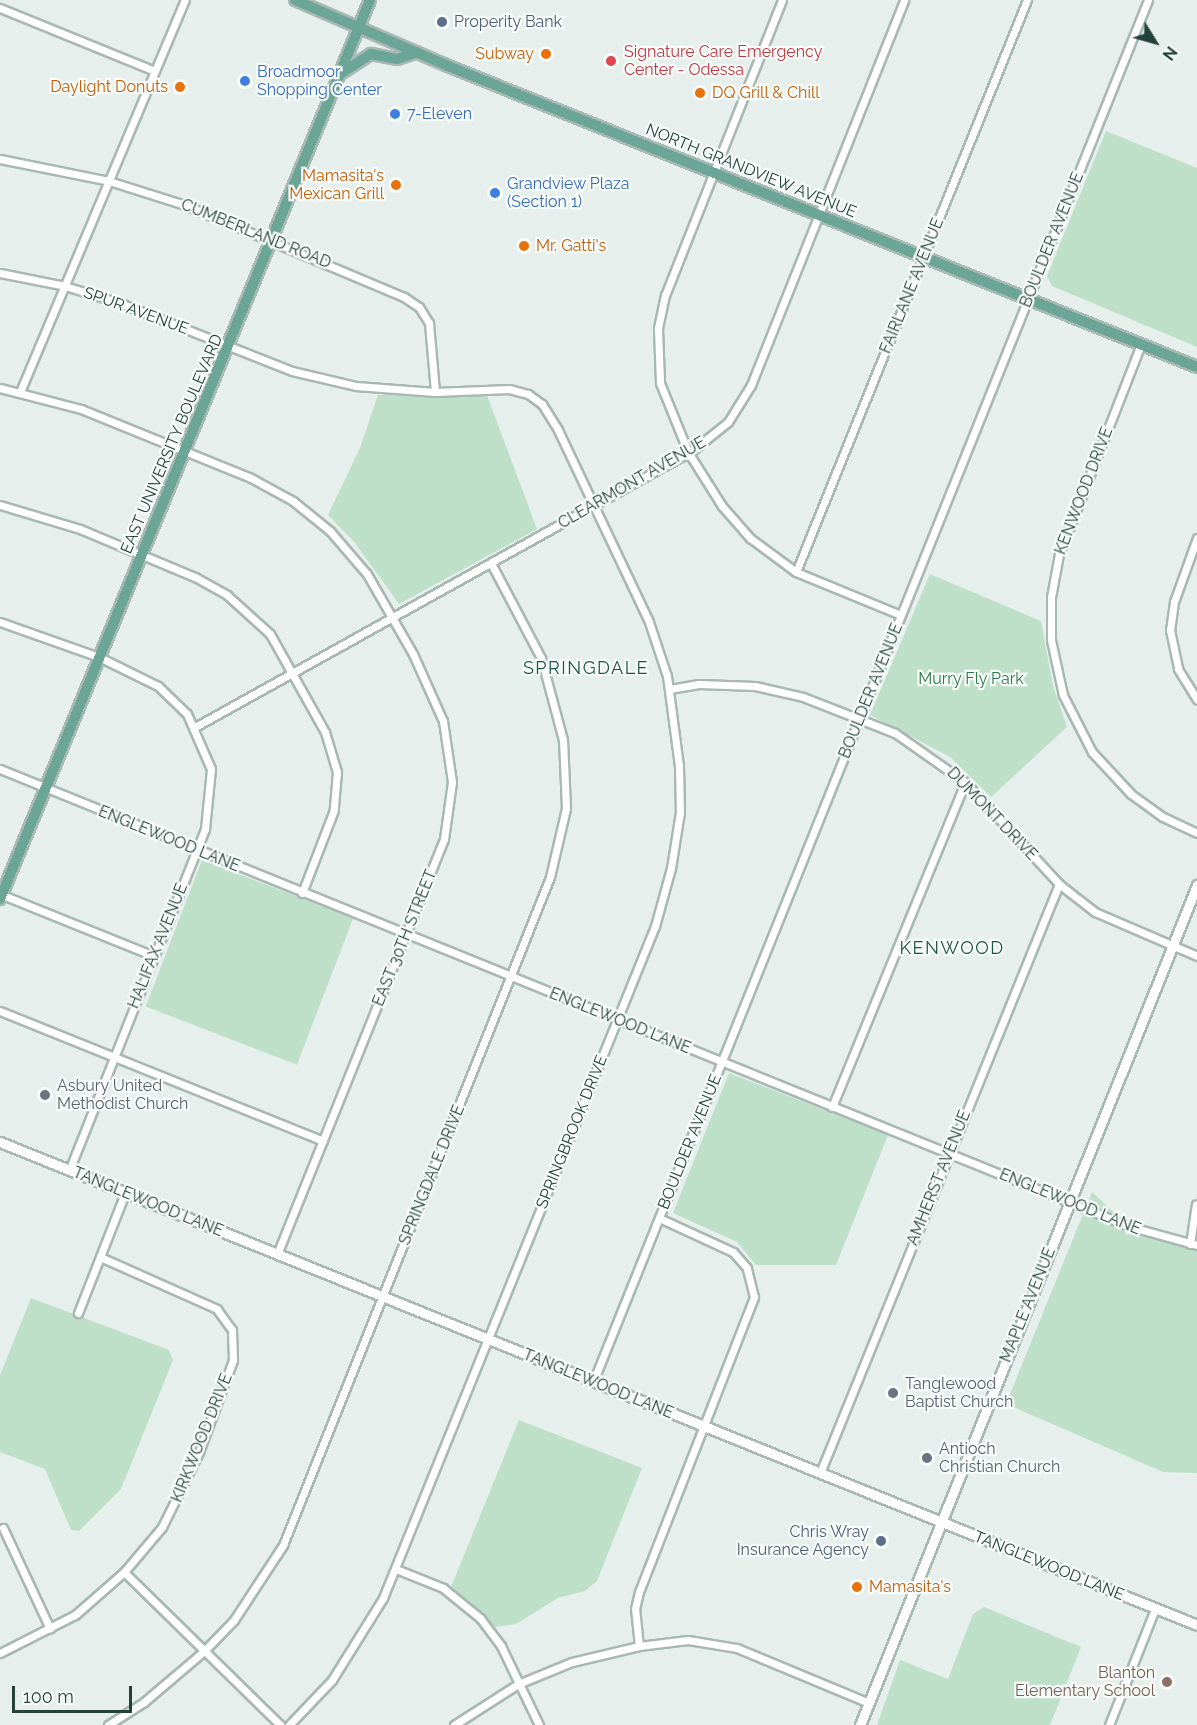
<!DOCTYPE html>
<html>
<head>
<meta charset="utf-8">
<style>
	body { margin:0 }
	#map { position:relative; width:1197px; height:1725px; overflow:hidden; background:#e6efeb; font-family:Raleway,sans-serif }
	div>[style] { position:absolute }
	.green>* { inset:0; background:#bfe0c8; transform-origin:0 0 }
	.roads { filter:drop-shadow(2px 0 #a8b8b2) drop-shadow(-2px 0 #a8b8b2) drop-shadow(0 2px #a8b8b2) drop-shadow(0 -2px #a8b8b2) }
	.minor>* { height:7px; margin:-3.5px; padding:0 3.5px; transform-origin:3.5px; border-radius:3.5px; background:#fff }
	.secondary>* { height:9px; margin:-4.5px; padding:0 4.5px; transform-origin:4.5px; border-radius:4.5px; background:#fff }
	.primary>* { height:10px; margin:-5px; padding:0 5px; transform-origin:5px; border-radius:5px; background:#6aa596 }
	.dots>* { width:16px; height:16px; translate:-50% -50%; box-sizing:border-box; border:3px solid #f7fbf9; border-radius:50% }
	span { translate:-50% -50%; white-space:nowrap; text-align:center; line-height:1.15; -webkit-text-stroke:4.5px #f7fbf9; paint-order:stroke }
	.service-label { font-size:16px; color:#4e5e75 }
	.left { translate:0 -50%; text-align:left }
	.right { translate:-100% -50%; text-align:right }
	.health-label { font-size:16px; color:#be3a42 }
	.food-label { font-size:16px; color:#c56008 }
	.shop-label { font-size:16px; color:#366cbe }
	.street-label { font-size:16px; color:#24423a }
	.park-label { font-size:16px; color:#2d7a4b }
	.worship-label { font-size:16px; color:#5b616d }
	.education-label { font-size:16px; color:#785e54 }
	.neighbourhood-label { font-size:18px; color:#1f5548; letter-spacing:1.5px }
	.north { position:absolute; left:1125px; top:12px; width:60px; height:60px; -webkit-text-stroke:4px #f7fbf9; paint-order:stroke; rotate:127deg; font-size:16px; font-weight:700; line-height:24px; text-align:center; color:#24423a }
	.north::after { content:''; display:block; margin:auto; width:21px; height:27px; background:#24423a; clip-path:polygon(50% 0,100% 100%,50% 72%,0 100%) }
	.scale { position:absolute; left:12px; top:1686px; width:120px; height:27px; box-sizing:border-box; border:3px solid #24423a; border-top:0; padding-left:8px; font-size:18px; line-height:21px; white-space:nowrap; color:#24423a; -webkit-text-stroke:4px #f7fbf9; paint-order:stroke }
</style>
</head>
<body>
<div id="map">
	<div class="green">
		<i style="clip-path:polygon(1106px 131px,1197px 168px,1197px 347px,1052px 286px,1047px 276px)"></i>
		<i style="clip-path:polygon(378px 395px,487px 395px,537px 529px,399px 604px,355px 543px,328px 515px,360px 448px)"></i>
		<i style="clip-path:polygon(930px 574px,1041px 621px,1053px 686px,1067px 727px,991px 797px,950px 757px,870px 715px)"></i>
		<i style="left:202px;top:860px;width:162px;height:157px;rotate:21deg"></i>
		<i style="clip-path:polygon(729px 1073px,888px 1135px,836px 1265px,756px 1265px,737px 1242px,673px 1213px)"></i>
		<i style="clip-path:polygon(1092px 1192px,1128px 1226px,1197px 1245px,1197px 1473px,1163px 1472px,1006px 1404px)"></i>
		<i style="clip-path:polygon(31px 1298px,169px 1350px,173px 1360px,121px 1489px,79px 1531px,71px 1530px,45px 1469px,0 1452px,0 1375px)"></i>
		<i style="clip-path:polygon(519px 1420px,642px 1468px,597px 1581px,585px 1591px,558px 1598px,516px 1624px,489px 1628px,449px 1592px)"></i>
		<i style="clip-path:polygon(984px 1607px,1081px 1647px,1050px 1725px,877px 1725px,900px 1660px,948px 1679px,973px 1614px)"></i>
	</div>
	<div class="roads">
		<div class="minor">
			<i style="left:782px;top:0;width:317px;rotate:111.6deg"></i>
			<i style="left:665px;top:295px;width:34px;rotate:102deg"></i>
			<i style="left:658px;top:328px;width:55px;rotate:87.9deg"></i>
			<i style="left:660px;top:383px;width:74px;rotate:67.9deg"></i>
			<i style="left:688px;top:452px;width:64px;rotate:57.8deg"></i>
			<i style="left:722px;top:506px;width:43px;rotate:48.8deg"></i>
			<i style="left:750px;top:538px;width:57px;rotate:36.5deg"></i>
			<i style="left:796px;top:572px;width:113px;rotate:22.3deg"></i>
			<i style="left:0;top:8px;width:167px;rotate:22.1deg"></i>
			<i style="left:0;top:159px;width:111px;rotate:11.4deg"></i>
			<i style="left:109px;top:181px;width:80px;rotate:17.5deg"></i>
			<i style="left:185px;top:205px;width:238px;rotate:22.8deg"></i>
			<i style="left:404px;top:297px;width:18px;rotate:34deg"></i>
			<i style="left:419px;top:307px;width:19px;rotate:58deg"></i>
			<i style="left:429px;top:323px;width:69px;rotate:85deg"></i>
			<i style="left:0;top:273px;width:66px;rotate:11.3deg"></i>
			<i style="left:65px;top:286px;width:58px;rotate:17.2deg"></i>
			<i style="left:120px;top:303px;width:185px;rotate:21.6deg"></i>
			<i style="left:292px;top:371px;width:66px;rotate:13.2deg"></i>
			<i style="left:356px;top:386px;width:79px;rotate:4.3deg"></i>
			<i style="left:435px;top:392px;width:74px;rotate:-2.3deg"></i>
			<i style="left:509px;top:389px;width:20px;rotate:15deg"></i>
			<i style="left:528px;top:394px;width:17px;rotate:36deg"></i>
			<i style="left:542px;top:404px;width:31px;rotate:58deg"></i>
			<i style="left:558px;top:430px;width:212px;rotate:64.6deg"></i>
			<i style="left:649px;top:622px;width:57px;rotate:71.6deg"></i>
			<i style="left:667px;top:676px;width:91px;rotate:82.4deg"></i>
			<i style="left:679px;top:766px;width:46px;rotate:88.8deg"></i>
			<i style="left:680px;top:812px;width:57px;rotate:99.1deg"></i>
			<i style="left:671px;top:868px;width:60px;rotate:105.4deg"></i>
			<i style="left:655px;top:926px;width:725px;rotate:112.04deg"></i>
			<i style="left:383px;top:1598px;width:97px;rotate:121.9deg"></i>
			<i style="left:332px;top:1680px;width:62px;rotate:133.7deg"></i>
			<i style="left:1141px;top:344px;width:225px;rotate:111.3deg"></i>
			<i style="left:1059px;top:554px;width:44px;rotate:100.5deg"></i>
			<i style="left:1051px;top:597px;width:43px;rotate:90deg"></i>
			<i style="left:1051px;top:640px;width:56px;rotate:77.7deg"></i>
			<i style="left:1063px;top:695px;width:64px;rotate:63deg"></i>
			<i style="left:1092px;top:752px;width:57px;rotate:47.1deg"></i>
			<i style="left:1131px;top:794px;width:39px;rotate:36deg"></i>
			<i style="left:1163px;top:817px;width:38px;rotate:25deg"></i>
			<i style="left:0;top:388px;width:84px;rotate:14.5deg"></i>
			<i style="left:81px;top:409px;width:183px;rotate:22.1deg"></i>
			<i style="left:251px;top:478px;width:48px;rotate:28.7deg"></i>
			<i style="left:293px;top:501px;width:48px;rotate:39deg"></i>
			<i style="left:330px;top:531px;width:57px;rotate:49.3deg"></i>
			<i style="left:367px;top:574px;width:92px;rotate:60.1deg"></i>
			<i style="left:413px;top:654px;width:73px;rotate:65.9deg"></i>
			<i style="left:443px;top:721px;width:62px;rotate:81.6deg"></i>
			<i style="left:452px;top:782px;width:58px;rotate:98deg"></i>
			<i style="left:444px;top:839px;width:448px;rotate:111.9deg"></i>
			<i style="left:20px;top:392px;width:425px;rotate:-67.2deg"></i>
			<i style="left:0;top:505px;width:84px;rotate:16.7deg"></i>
			<i style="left:80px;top:529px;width:125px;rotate:22.7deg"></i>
			<i style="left:195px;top:577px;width:37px;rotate:29deg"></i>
			<i style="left:227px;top:595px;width:58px;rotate:42.2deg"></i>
			<i style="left:270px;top:634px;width:112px;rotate:60.7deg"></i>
			<i style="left:325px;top:732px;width:42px;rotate:73.3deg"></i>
			<i style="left:337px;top:772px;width:38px;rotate:95deg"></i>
			<i style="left:334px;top:810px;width:89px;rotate:111.1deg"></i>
			<i style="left:1197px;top:538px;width:68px;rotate:109.8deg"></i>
			<i style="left:1174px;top:602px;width:28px;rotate:98deg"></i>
			<i style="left:1170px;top:630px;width:40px;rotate:78deg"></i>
			<i style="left:1178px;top:669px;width:36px;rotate:58deg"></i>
			<i style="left:796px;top:572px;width:617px;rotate:-68.01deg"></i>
			<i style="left:0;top:622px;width:105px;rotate:19.5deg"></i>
			<i style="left:99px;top:657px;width:66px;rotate:26.2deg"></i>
			<i style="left:158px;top:686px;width:40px;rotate:44deg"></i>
			<i style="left:187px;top:714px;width:60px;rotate:66.4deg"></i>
			<i style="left:211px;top:769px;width:60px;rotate:95.7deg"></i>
			<i style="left:205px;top:829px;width:367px;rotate:111.7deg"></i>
			<i style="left:670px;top:689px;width:29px;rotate:-10deg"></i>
			<i style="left:699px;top:684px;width:56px;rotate:2deg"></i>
			<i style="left:755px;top:686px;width:49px;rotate:12.9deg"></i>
			<i style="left:803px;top:697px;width:99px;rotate:21.4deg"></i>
			<i style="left:895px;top:733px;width:85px;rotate:35deg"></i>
			<i style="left:965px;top:782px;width:139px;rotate:47.3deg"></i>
			<i style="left:1059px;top:884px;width:46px;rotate:37.9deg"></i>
			<i style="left:1095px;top:912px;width:111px;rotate:23.3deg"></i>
			<i style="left:195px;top:727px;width:570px;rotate:-29.08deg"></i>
			<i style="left:693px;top:450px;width:45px;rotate:-38.7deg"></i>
			<i style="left:728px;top:422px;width:44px;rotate:-58.1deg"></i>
			<i style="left:751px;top:385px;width:414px;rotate:-68.3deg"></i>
			<i style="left:0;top:769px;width:1217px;rotate:22.05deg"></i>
			<i style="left:1128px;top:1226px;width:72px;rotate:15.4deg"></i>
			<i style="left:0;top:894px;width:166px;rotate:21.9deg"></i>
			<i style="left:0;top:1011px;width:348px;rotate:21.9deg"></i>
			<i style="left:832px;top:1107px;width:351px;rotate:-67.7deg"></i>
			<i style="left:1190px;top:1244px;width:40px;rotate:-81.5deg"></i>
			<i style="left:78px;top:1313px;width:129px;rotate:-68.6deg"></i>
			<i style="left:593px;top:1382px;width:1489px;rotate:-68.12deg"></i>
			<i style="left:820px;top:1473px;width:636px;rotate:-67.91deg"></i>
			<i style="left:3px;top:1528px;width:111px;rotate:65deg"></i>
			<i style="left:396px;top:1569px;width:51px;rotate:22deg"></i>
			<i style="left:443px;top:1588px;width:48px;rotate:39deg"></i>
			<i style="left:480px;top:1618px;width:35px;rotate:53deg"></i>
			<i style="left:501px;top:1646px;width:88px;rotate:64.3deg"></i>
			<i style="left:124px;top:1572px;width:219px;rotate:44.4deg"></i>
			<i style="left:639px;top:1646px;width:37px;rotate:-96deg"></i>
			<i style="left:635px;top:1609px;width:17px;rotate:-77deg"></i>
			<i style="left:639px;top:1592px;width:317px;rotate:-68.7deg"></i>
			<i style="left:754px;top:1297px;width:30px;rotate:-104deg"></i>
			<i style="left:747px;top:1268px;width:21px;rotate:-131deg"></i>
			<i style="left:733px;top:1252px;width:81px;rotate:-155.3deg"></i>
			<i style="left:0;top:1653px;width:84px;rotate:-26.9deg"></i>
			<i style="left:75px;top:1615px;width:65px;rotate:-41.3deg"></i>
			<i style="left:124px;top:1572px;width:59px;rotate:-49.8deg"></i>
			<i style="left:162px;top:1527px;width:84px;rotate:-63.7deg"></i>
			<i style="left:199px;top:1452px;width:98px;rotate:-69.7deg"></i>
			<i style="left:233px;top:1360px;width:30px;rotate:-92deg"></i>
			<i style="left:232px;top:1330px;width:26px;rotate:-126deg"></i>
			<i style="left:217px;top:1309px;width:128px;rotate:-156deg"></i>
			<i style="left:108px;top:1725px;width:43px;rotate:-32.6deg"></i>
			<i style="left:144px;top:1702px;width:79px;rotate:-40.4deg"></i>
			<i style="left:204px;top:1651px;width:43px;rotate:-45.9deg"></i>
			<i style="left:234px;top:1620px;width:90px;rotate:-56.8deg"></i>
			<i style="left:283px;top:1545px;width:719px;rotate:-68.21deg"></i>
			<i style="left:550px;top:877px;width:71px;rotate:-76.9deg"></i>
			<i style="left:566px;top:808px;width:68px;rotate:-92.5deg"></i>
			<i style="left:563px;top:740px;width:85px;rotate:-105deg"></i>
			<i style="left:541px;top:658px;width:107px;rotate:-117.8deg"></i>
			<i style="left:454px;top:1725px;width:76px;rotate:-32.6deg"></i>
			<i style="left:518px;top:1684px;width:58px;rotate:-22.2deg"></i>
			<i style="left:572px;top:1662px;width:69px;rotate:-13.4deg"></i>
			<i style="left:639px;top:1646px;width:49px;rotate:-7deg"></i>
			<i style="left:688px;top:1640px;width:50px;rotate:9.3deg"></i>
			<i style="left:737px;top:1648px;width:143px;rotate:22.6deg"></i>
			<i style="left:1109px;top:1725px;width:125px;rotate:-68.4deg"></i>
		</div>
		<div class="secondary">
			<i style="left:0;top:1142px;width:1291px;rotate:21.97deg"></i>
			<i style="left:860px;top:1725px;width:905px;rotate:-68.14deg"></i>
		</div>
		<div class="primary">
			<i style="left:295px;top:0;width:167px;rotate:23.3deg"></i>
			<i style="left:448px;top:66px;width:807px;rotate:21.89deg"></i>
			<i style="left:340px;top:74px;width:37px;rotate:-33deg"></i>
			<i style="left:371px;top:54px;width:26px;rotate:11deg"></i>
			<i style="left:397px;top:59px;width:21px;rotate:-19deg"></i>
			<i style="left:0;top:899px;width:972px;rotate:-67.63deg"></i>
		</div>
	</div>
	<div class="dots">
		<i style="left:442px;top:22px;background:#5c6f8a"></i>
		<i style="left:546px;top:54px;background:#e8710a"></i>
		<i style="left:611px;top:61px;background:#e0444e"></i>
		<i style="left:245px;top:81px;background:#3f7fe0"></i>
		<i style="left:180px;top:87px;background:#e8710a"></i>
		<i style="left:700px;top:93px;background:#e8710a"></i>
		<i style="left:395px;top:114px;background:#3f7fe0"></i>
		<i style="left:396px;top:185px;background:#e8710a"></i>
		<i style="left:495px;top:193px;background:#3f7fe0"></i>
		<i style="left:524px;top:246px;background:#e8710a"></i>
		<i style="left:45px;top:1095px;background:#6b7280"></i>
		<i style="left:893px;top:1393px;background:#6b7280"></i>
		<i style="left:927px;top:1458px;background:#6b7280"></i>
		<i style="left:881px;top:1541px;background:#5c6f8a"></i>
		<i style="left:857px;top:1587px;background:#e8710a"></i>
		<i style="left:1167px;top:1682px;background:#8d6e63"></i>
	</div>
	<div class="service-label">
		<span class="left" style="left:454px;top:22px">Properity Bank</span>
		<span class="right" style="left:869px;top:1541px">Chris Wray<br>Insurance Agency</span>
	</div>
	<div class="health-label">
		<span class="left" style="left:624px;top:61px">Signature Care Emergency<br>Center - Odessa</span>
	</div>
	<div class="food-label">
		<span class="right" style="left:534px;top:54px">Subway</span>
		<span class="right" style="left:168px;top:87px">Daylight Donuts</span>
		<span class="left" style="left:712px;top:93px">DQ Grill &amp; Chill</span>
		<span class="right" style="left:384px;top:185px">Mamasita's<br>Mexican Grill</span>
		<span class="left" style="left:536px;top:246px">Mr. Gatti's</span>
		<span class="left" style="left:869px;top:1587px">Mamasita's</span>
	</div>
	<div class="shop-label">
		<span class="left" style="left:257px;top:81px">Broadmoor<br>Shopping Center</span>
		<span class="left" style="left:407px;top:114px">7-Eleven</span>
		<span class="left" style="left:507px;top:193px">Grandview Plaza<br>(Section 1)</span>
	</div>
	<div class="street-label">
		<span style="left:751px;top:171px;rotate:22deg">NORTH GRANDVIEW AVENUE</span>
		<span style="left:256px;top:234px;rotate:22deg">CUMBERLAND ROAD</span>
		<span style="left:1052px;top:240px;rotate:-68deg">BOULDER AVENUE</span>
		<span style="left:912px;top:286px;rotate:-68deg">FAIRLANE AVENUE</span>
		<span style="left:136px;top:311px;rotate:20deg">SPUR AVENUE</span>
		<span style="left:172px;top:444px;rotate:-67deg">EAST UNIVERSITY BOULEVARD</span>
		<span style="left:632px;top:483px;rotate:-30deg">CLEARMONT AVENUE</span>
		<span style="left:1084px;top:491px;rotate:-69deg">KENWOOD DRIVE</span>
		<span style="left:871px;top:691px;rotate:-68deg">BOULDER AVENUE</span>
		<span style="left:992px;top:814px;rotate:46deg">DUMONT DRIVE</span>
		<span style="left:169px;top:839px;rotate:22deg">ENGLEWOOD LANE</span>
		<span style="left:405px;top:938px;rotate:-68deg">EAST 30TH STREET</span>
		<span style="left:158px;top:946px;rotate:-68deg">HALIFAX AVENUE</span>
		<span style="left:620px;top:1021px;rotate:22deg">ENGLEWOOD LANE</span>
		<span style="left:572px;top:1132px;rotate:-68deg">SPRINGBROOK DRIVE</span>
		<span style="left:690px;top:1142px;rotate:-68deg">BOULDER AVENUE</span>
		<span style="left:432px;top:1175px;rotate:-68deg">SPRINGDALE DRIVE</span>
		<span style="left:939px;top:1178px;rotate:-68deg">AMHERST AVENUE</span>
		<span style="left:148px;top:1202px;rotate:22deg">TANGLEWOOD LANE</span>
		<span style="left:1070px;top:1202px;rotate:22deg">ENGLEWOOD LANE</span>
		<span style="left:1028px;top:1305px;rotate:-68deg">MAPLE AVENUE</span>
		<span style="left:598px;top:1384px;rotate:22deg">TANGLEWOOD LANE</span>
		<span style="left:202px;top:1438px;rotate:-68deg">KIRKWOOD DRIVE</span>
		<span style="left:1049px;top:1566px;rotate:22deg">TANGLEWOOD LANE</span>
	</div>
	<div class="park-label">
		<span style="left:971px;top:679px">Murry Fly Park</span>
	</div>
	<div class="worship-label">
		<span class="left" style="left:57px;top:1095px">Asbury United<br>Methodist Church</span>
		<span class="left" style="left:905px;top:1393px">Tanglewood<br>Baptist Church</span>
		<span class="left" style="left:939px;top:1458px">Antioch<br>Christian Church</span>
	</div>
	<div class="education-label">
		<span class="right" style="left:1155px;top:1682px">Blanton<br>Elementary School</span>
	</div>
	<div class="neighbourhood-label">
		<span style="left:586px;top:668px">SPRINGDALE</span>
		<span style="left:952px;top:948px">KENWOOD</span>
	</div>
	<div class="north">N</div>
	<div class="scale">100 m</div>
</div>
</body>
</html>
